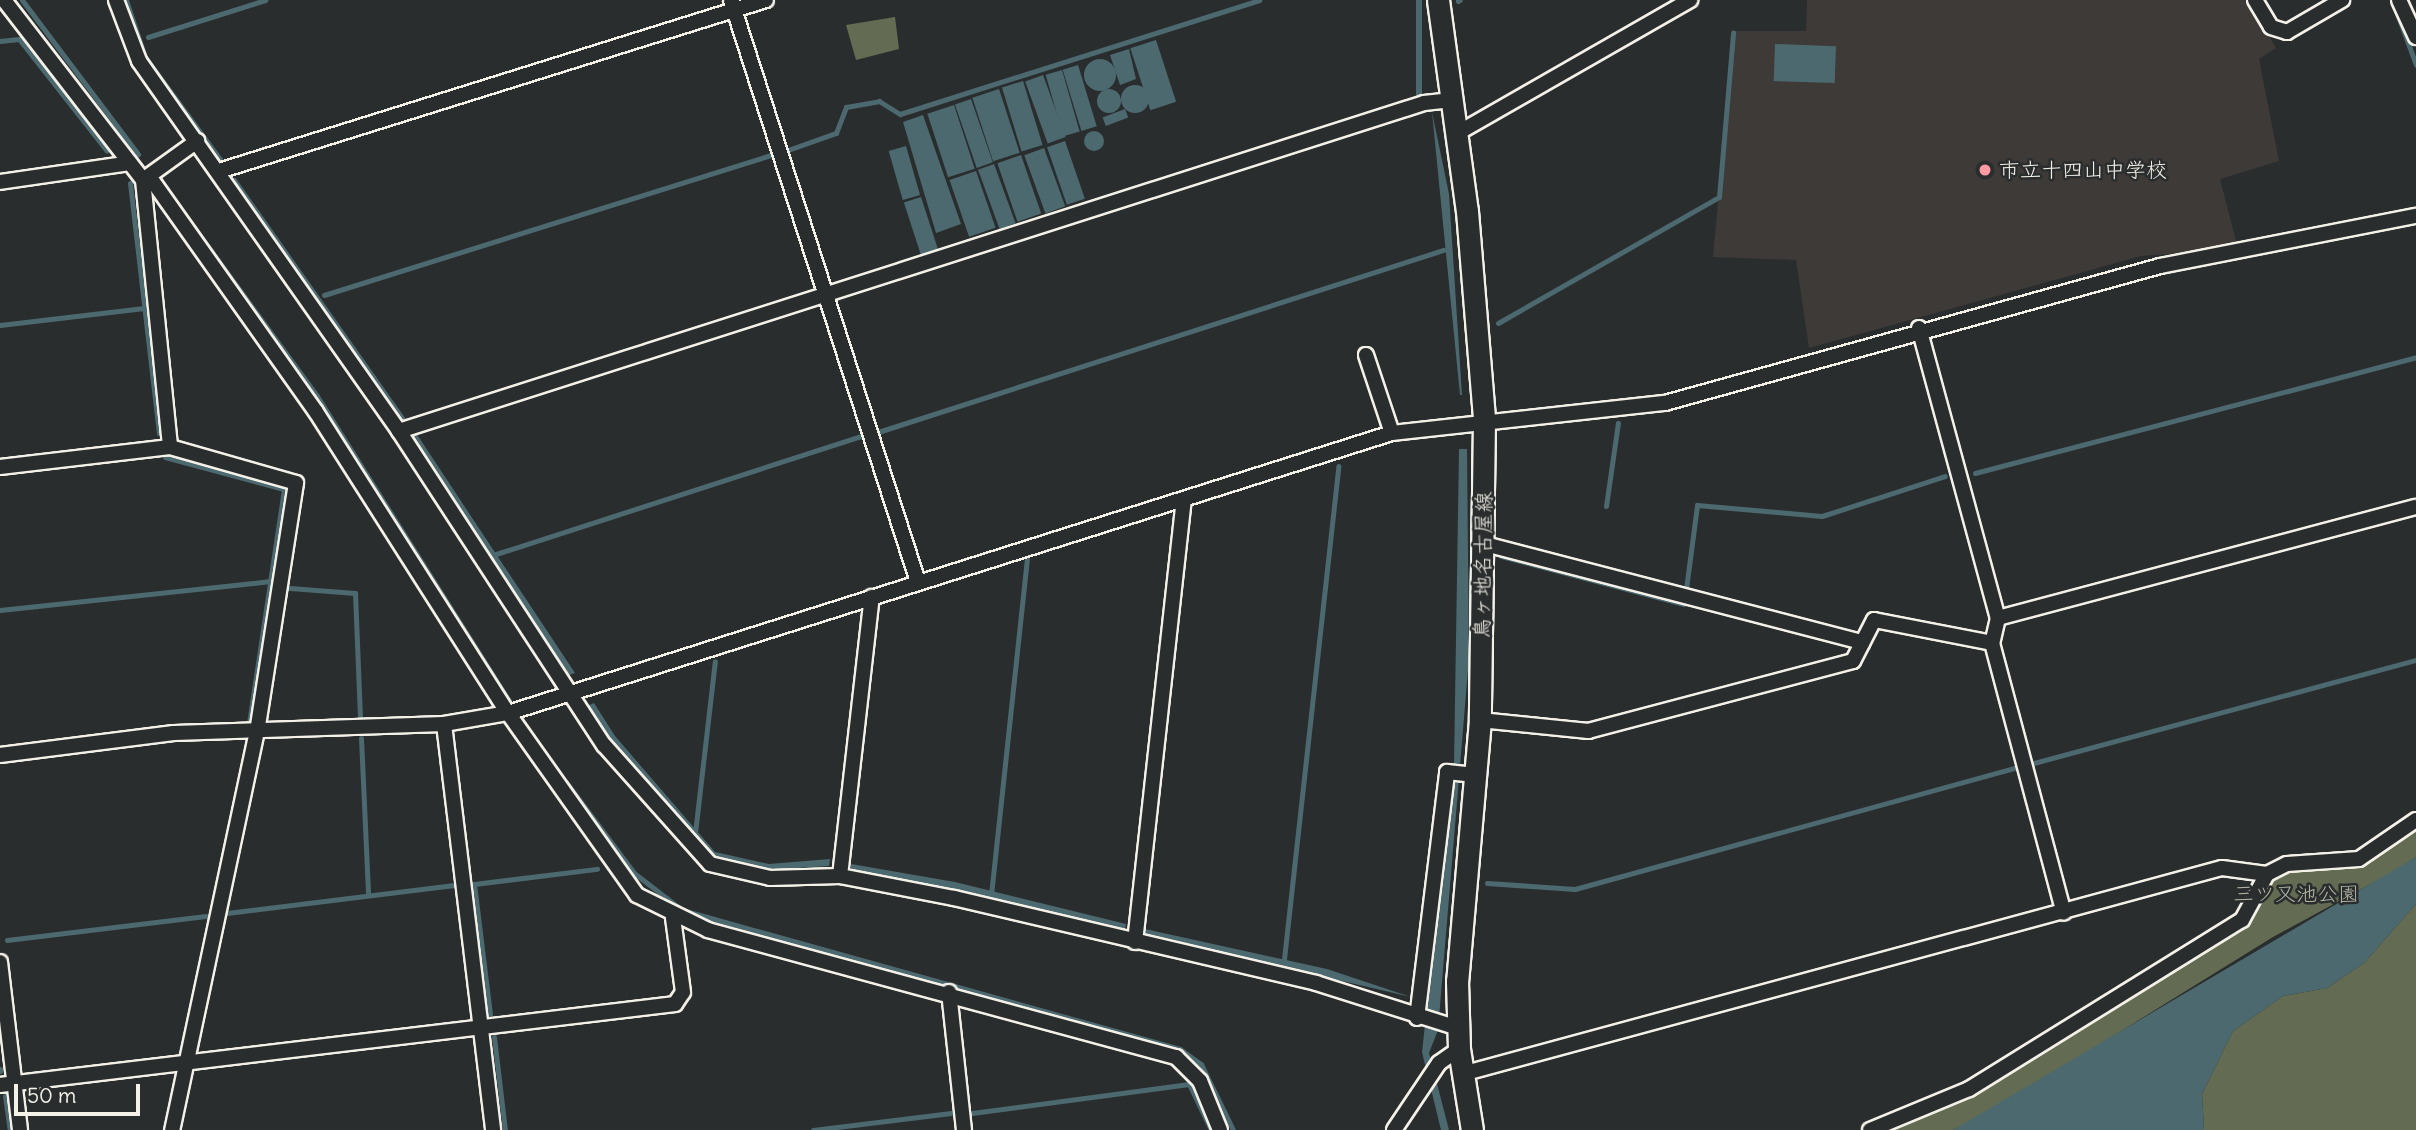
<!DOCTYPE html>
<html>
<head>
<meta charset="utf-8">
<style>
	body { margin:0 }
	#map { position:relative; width:2416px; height:1130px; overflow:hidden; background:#2a2d2e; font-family:Delius,"Klee One",sans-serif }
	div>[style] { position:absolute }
	.built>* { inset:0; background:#3d3a38 }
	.green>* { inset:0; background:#636c52 }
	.water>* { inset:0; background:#4c696f; transform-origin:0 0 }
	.round { border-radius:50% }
	.stream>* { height:5px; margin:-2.5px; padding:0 2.5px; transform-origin:2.5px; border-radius:2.5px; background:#4c696f }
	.roads { filter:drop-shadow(2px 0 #f4f1e8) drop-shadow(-2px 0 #f4f1e8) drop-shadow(0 2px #f4f1e8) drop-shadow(0 -2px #f4f1e8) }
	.street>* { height:14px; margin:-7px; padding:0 7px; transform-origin:7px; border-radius:7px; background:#2a2d2e }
	.secondary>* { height:21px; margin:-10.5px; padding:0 10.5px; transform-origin:10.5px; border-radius:10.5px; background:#2a2d2e }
	.dots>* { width:19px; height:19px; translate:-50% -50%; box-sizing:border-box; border:4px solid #2a2d2e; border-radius:50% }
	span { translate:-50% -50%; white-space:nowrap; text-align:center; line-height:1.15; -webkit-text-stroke:5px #2a2d2e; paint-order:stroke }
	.poi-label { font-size:21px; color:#f4f1e8 }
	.left { translate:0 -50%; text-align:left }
	.street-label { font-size:21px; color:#f4f1e8 }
	.park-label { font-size:21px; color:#b3b5a4 }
	.scale { position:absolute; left:14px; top:1084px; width:126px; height:32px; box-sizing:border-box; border:4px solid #f4f1e8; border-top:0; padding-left:9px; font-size:21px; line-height:24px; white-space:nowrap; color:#f4f1e8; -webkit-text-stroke:5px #2a2d2e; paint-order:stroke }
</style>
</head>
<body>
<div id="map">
	<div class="built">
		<i style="clip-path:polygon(1807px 0,2248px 0,2276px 48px,2259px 59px,2279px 161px,2220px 179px,2238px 249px,2141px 256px,1809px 348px,1796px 260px,1713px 257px,1734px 31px,1806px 31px)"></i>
	</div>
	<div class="green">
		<i style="clip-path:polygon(895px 17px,899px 49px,856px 60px,846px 25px)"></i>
		<i style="clip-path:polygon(2416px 827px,2416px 857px,2400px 868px,2273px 937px,1987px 1114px,1953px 1130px,1881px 1130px,1918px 1117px,2232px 932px,2268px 884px,2290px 866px,2357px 861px)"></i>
		<i style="clip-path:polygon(2416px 904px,2416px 1130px,2204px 1130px,2202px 1094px,2233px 1031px,2283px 996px,2327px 988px,2364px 963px)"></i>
	</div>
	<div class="water">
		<i style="left:1416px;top:0;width:6px;height:96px"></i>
		<i style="left:1156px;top:40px;width:65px;height:27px;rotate:72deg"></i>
		<i style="left:1775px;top:44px;width:61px;height:37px;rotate:2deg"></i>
		<i style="clip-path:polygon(1129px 49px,1136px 79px,1120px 85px,1110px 55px)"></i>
		<i class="round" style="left:1084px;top:59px;width:32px;height:32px"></i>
		<i style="left:1078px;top:65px;width:64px;height:16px;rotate:73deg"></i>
		<i style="left:1062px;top:70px;width:64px;height:17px;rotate:74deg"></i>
		<i style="left:1043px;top:75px;width:66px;height:19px;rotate:70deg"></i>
		<i style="left:1023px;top:81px;width:67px;height:22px;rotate:73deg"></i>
		<i class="round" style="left:1121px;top:85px;width:28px;height:28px"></i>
		<i style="left:999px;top:89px;width:67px;height:28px;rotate:72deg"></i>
		<i class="round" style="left:1097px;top:89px;width:24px;height:24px"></i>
		<i style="left:971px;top:99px;width:67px;height:17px;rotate:71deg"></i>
		<i style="left:954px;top:105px;width:67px;height:28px;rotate:72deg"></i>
		<i style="left:1125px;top:109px;width:9px;height:24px;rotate:69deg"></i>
		<i style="clip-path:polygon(1432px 112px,1449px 194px,1462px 395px,1460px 395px)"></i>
		<i style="clip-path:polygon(923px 115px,961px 224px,936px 233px,903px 122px)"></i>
		<i class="round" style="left:1084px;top:131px;width:20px;height:20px"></i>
		<i style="left:1065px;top:141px;width:61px;height:19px;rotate:71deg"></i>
		<i style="left:906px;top:146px;width:51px;height:18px;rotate:74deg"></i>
		<i style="left:1044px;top:148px;width:62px;height:21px;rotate:70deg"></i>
		<i style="left:1021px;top:155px;width:62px;height:25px;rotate:71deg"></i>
		<i style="left:994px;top:164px;width:63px;height:17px;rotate:70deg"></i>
		<i style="left:976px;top:171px;width:60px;height:28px;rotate:71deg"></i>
		<i style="left:921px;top:197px;width:56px;height:18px;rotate:72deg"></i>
		<i style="clip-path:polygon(416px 433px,496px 554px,575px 673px,569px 675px,411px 436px)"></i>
		<i style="clip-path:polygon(1459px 449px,1467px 449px,1469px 658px,1438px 1030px,1429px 1053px,1449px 1130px,1441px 1130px,1422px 1052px,1454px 766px)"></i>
		<i style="clip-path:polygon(594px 703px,615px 736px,715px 852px,769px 864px,830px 859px,829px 866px,768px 870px,712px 857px,610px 739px,587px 706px)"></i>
		<i style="clip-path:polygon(2416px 857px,2416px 904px,2364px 963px,2327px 988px,2283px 996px,2233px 1031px,2202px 1094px,2204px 1130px,1953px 1130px)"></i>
		<i style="clip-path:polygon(851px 864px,955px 882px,1126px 924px,1125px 930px,851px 870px)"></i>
		<i style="clip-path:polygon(1145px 929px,1327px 969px,1411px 997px,1144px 935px)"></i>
	</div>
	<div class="stream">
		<i style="left:22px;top:0;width:193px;rotate:53deg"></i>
		<i style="left:126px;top:0;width:60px;rotate:71.6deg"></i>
		<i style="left:145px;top:57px;width:129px;rotate:53.8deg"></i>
		<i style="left:2392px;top:0;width:69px;rotate:69.7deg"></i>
		<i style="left:1458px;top:1px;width:2px;rotate:-27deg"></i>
		<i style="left:148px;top:37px;width:123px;rotate:-17.5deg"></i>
		<i style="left:0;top:41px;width:19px;rotate:-6deg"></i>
		<i style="left:19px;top:39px;width:142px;rotate:51.8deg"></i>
		<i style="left:788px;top:150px;width:51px;rotate:-19.5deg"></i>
		<i style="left:836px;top:133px;width:28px;rotate:-69deg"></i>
		<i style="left:846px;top:107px;width:34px;rotate:-10deg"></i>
		<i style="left:879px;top:101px;width:25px;rotate:32deg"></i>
		<i style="left:900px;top:114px;width:377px;rotate:-17.6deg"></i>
		<i style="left:234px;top:180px;width:295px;rotate:54.8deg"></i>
		<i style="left:130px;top:183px;width:252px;rotate:83.4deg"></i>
		<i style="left:185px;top:215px;width:224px;rotate:53.9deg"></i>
		<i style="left:317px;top:396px;width:360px;rotate:57.8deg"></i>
		<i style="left:324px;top:295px;width:468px;rotate:-17.4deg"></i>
		<i style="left:1498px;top:323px;width:254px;rotate:-29.7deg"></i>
		<i style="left:1719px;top:197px;width:165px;rotate:-85.1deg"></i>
		<i style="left:0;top:325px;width:145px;rotate:-6.7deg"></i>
		<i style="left:878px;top:432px;width:594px;rotate:-17.85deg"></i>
		<i style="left:165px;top:457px;width:123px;rotate:15.1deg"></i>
		<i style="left:284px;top:489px;width:237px;rotate:98.5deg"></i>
		<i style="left:1975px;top:473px;width:456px;rotate:-14.7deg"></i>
		<i style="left:1606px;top:506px;width:84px;rotate:-81.8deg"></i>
		<i style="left:496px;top:554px;width:384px;rotate:-17.9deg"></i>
		<i style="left:1501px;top:556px;width:189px;rotate:14.7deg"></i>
		<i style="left:290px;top:588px;width:65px;rotate:4.4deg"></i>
		<i style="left:355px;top:593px;width:123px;rotate:87.7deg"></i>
		<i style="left:1686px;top:589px;width:85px;rotate:-82.5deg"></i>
		<i style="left:1697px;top:505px;width:125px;rotate:5deg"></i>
		<i style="left:1822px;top:516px;width:129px;rotate:-18deg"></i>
		<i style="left:0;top:610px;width:272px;rotate:-6.1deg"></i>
		<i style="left:361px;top:738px;width:157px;rotate:87.4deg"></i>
		<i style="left:2030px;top:764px;width:400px;rotate:-15.1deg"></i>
		<i style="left:566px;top:782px;width:114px;rotate:53.2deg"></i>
		<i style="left:634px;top:873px;width:61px;rotate:37.6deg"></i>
		<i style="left:682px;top:910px;width:517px;rotate:15.6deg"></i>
		<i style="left:1180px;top:1049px;width:26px;rotate:36deg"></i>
		<i style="left:1201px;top:1064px;width:73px;rotate:64.1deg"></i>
		<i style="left:695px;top:833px;width:173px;rotate:-83.4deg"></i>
		<i style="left:1487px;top:883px;width:88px;rotate:3.9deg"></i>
		<i style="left:1575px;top:889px;width:455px;rotate:-15.4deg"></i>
		<i style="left:991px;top:895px;width:338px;rotate:-83.9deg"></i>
		<i style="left:227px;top:913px;width:229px;rotate:-7deg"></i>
		<i style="left:7px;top:940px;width:200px;rotate:-6.9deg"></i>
		<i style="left:1284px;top:959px;width:496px;rotate:-83.7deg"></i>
		<i style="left:490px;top:1014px;width:131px;rotate:-97deg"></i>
		<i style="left:474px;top:884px;width:124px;rotate:-7deg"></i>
		<i style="left:494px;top:1037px;width:94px;rotate:83.3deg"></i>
		<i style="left:0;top:1069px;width:2px;rotate:90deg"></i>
		<i style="left:5px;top:1096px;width:34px;rotate:82deg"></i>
		<i style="left:972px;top:1113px;width:219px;rotate:-7.6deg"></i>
		<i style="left:1189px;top:1084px;width:51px;rotate:64.4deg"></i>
		<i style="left:813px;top:1130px;width:139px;rotate:-7deg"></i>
	</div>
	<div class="roads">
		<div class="street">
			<i style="left:4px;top:0;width:227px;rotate:52.3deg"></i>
			<i style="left:143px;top:180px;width:268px;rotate:84.2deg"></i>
			<i style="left:116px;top:0;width:65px;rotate:69.3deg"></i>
			<i style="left:139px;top:61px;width:452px;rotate:54.9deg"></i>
			<i style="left:399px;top:431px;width:375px;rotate:56.9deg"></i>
			<i style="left:604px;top:745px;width:159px;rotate:48.3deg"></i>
			<i style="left:710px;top:864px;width:62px;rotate:13.1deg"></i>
			<i style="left:770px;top:878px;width:70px;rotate:-1.6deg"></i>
			<i style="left:840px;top:876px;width:116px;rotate:10.9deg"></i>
			<i style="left:954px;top:898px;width:372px;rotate:13.2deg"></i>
			<i style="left:1316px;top:983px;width:149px;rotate:17.6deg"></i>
			<i style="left:731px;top:0;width:611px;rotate:72.19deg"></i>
			<i style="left:2255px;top:0;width:31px;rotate:59deg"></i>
			<i style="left:2271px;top:27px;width:17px;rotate:17deg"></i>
			<i style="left:2287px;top:32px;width:64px;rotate:-30.2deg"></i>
			<i style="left:2399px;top:0;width:41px;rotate:65.3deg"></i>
			<i style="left:1456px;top:134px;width:270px;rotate:-29.8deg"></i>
			<i style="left:219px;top:171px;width:573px;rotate:-17.36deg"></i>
			<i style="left:149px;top:176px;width:289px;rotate:54.7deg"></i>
			<i style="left:316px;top:412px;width:357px;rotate:57.5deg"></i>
			<i style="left:508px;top:713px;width:223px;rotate:54.7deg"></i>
			<i style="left:637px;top:895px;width:79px;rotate:26.2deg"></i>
			<i style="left:708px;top:930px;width:485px;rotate:15.2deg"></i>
			<i style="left:1176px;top:1057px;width:34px;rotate:45deg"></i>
			<i style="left:1200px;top:1081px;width:53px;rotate:67.8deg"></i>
			<i style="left:143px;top:180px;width:67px;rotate:-35.8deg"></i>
			<i style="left:0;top:182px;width:131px;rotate:-8.3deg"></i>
			<i style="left:1919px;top:328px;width:301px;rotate:74.8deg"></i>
			<i style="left:1998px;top:618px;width:26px;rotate:103deg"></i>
			<i style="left:1992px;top:643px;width:279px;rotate:75.1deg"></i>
			<i style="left:1366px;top:355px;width:82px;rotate:71.6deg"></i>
			<i style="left:399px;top:431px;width:1076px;rotate:-17.74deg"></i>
			<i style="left:1424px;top:103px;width:28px;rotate:-6deg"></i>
			<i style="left:0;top:467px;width:171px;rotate:-6.7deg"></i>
			<i style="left:170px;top:447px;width:131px;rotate:15.9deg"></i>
			<i style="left:296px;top:483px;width:251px;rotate:98.9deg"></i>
			<i style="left:257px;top:731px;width:408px;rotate:102deg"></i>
			<i style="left:1485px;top:544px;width:390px;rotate:14.6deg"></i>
			<i style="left:1998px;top:618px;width:432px;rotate:-14.9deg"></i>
			<i style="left:1480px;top:720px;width:109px;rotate:5.8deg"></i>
			<i style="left:1588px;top:731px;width:274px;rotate:-14.8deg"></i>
			<i style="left:1853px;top:661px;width:46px;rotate:-62.9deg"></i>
			<i style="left:1874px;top:620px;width:120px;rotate:11deg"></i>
			<i style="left:444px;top:724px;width:409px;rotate:83.1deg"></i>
			<i style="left:0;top:755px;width:175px;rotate:-7.2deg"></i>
			<i style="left:174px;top:733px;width:270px;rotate:-1.9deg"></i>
			<i style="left:444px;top:724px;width:65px;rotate:-9.8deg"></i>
			<i style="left:508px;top:713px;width:927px;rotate:-17.58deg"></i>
			<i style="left:1392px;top:433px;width:275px;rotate:-6.3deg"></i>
			<i style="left:1665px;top:403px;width:514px;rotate:-15.47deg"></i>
			<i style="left:2160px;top:266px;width:261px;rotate:-11.1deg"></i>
			<i style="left:840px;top:876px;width:281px;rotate:-83.5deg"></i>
			<i style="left:1135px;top:942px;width:445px;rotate:-83.7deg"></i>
			<i style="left:0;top:962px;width:169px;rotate:83.2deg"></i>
			<i style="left:949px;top:992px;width:139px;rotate:83.8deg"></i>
			<i style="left:1417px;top:1018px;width:248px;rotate:-83deg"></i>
			<i style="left:1447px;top:772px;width:28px;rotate:6deg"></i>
			<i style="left:1462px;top:1074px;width:787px;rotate:-15.17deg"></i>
			<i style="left:2222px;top:868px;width:45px;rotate:7.6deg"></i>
			<i style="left:2267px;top:874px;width:22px;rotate:-27deg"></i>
			<i style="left:2287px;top:864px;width:72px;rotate:-4deg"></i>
			<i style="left:2359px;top:859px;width:69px;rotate:-34.4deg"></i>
			<i style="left:0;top:1085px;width:680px;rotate:-6.84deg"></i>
			<i style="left:675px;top:1004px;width:14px;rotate:-56deg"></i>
			<i style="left:683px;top:992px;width:75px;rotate:-97.7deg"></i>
			<i style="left:1394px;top:1130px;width:81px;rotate:-56.1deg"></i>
			<i style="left:1439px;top:1063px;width:24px;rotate:-35deg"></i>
			<i style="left:1870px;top:1130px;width:107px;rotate:-22.5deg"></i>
			<i style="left:1969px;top:1089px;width:321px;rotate:-31.8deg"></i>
			<i style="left:2242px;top:920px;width:52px;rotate:-61.5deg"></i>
		</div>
		<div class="secondary">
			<i style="left:1438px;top:0;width:213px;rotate:82.2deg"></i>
			<i style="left:1467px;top:211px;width:210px;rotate:85.3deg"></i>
			<i style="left:1484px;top:420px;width:300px;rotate:90.8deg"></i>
			<i style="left:1480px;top:720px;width:262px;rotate:95deg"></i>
			<i style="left:1457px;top:981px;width:68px;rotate:88.3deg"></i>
			<i style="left:1459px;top:1049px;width:82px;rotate:80.9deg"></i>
		</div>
	</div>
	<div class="dots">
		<i style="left:1985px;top:170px;background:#ff9aa2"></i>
	</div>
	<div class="poi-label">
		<span class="left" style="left:1999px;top:170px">市立十四山中学校</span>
	</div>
	<div class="street-label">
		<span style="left:1483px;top:565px;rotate:-89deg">鳥ヶ地名古屋線</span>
	</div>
	<div class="park-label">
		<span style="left:2296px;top:894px">三ツ又池公園</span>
	</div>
	<div class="scale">50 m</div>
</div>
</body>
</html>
